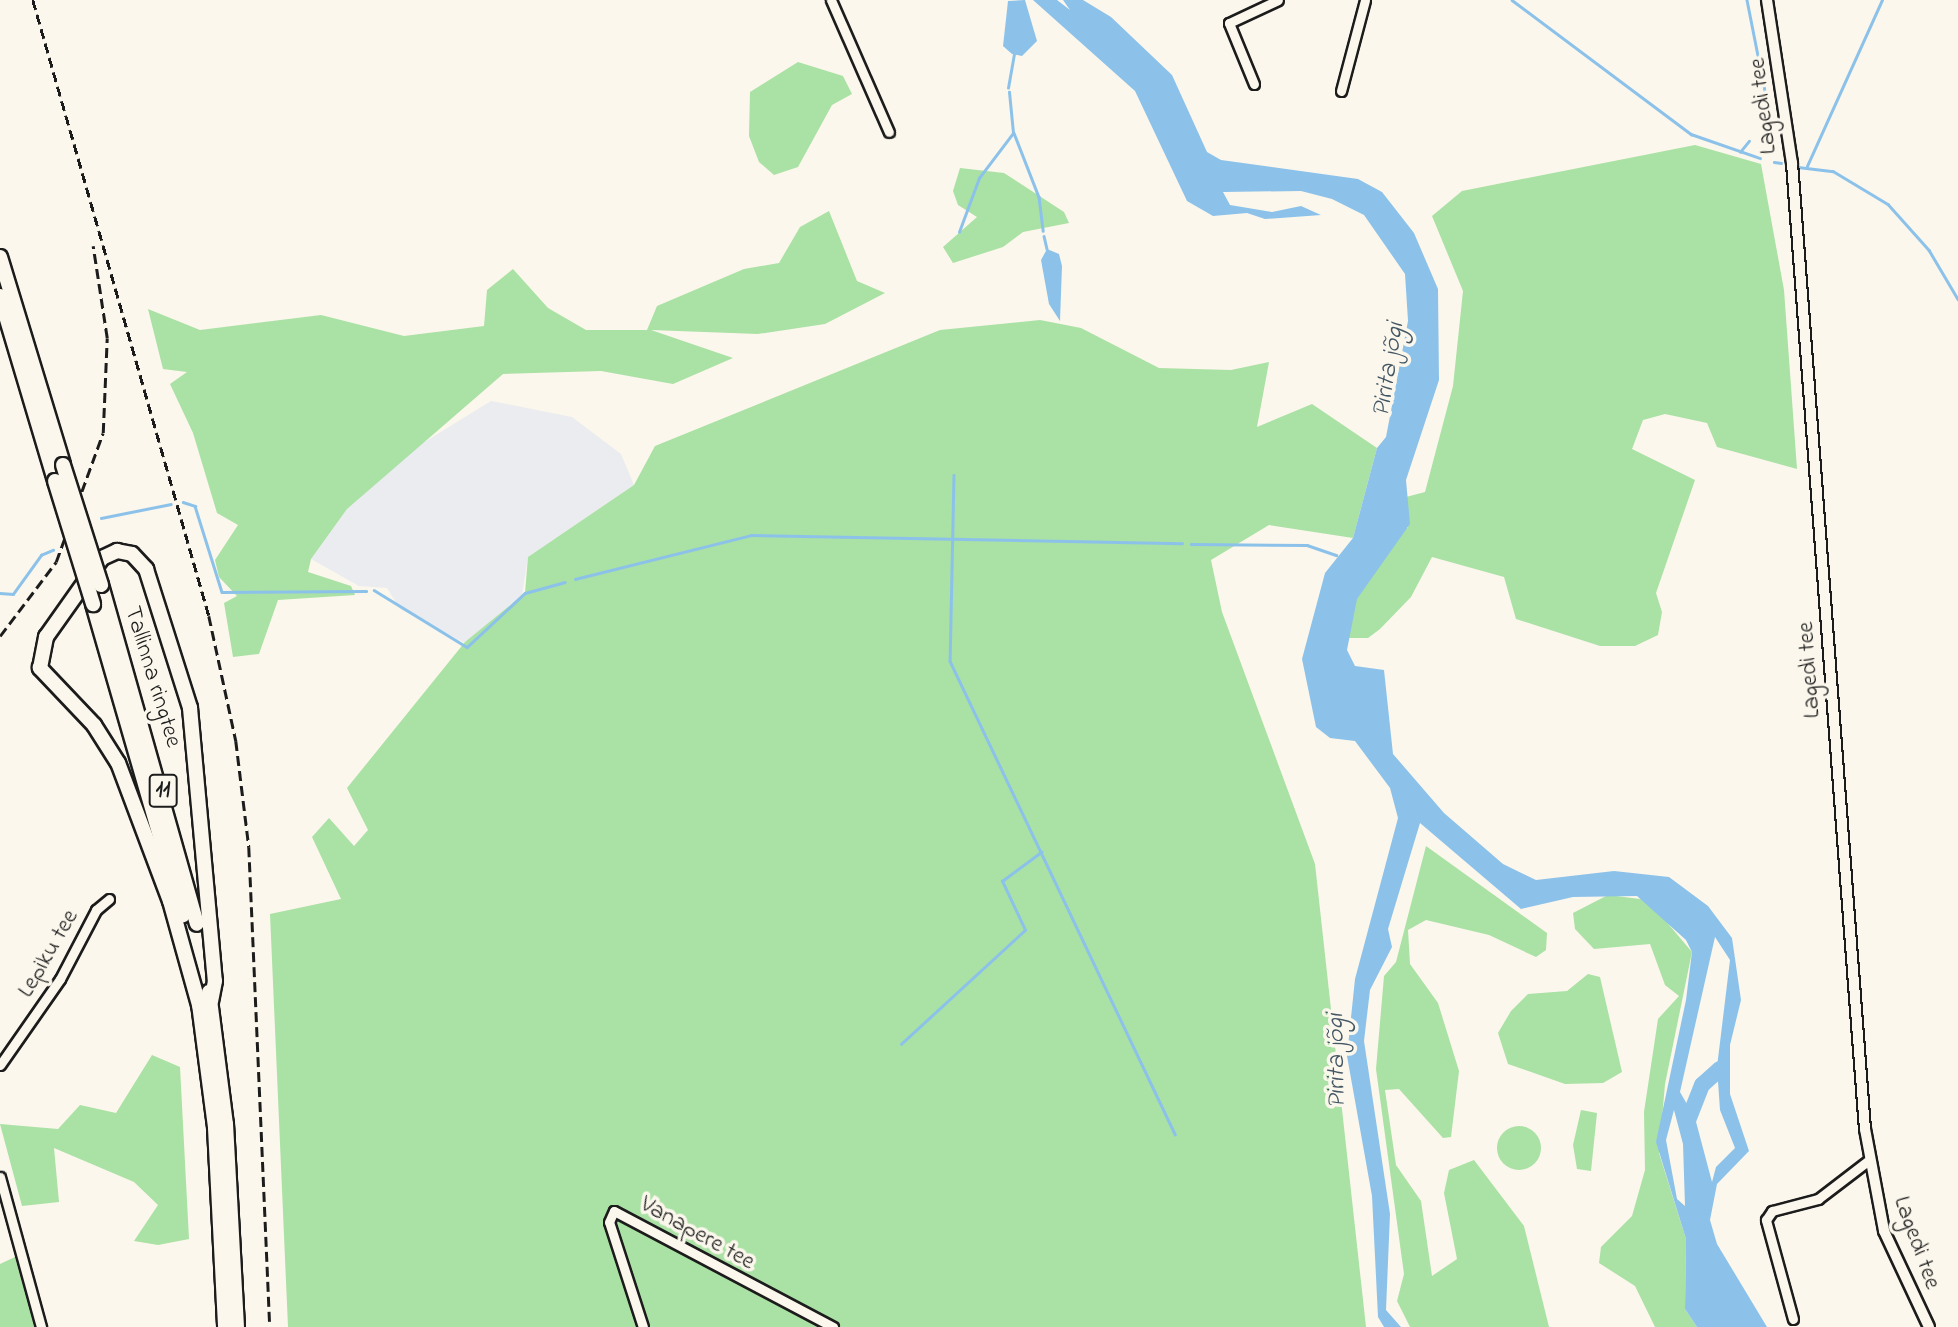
<!DOCTYPE html>
<html>
<head>
<meta charset="utf-8">
<style>
	body { margin:0 }
	#map { position:relative; width:1958px; height:1327px; overflow:hidden; background:#fbf7ec; font-family:"Indie Flower",sans-serif }
	div>[style] { position:absolute }
	.built>* { inset:0; background:#eaecf0 }
	.green>* { inset:0; background:#aae1a4 }
	.round { border-radius:50% }
	.water>* { inset:0; background:#8cc2ea }
	.stream>* { height:2.5px; margin:-1.25px; padding:0 1.25px; transform-origin:1.25px; border-radius:1.25px; background:#8cc2ea }
	.river>* { height:16px; margin:-8px; padding:0 8px; transform-origin:8px; border-radius:8px; background:#8cc2ea }
	.roads { filter:drop-shadow(2px 0 #1c1c1c) drop-shadow(-2px 0 #1c1c1c) drop-shadow(0 2px #1c1c1c) drop-shadow(0 -2px #1c1c1c) }
	.minor>* { height:9px; margin:-4.5px; padding:0 4.5px; transform-origin:4.5px; border-radius:4.5px; background:#fbf7ec }
	.tertiary>* { height:10px; margin:-5px; padding:0 5px; transform-origin:5px; border-radius:5px; background:#fbf7ec }
	.trunk>* { height:14px; margin:-7px; padding:0 7px; transform-origin:7px; border-radius:7px; background:#fbf7ec }
	.rail>* { height:2.5px; margin-top:-1.25px; transform-origin:0; background:repeating-linear-gradient(90deg,#1c1c1c 0 10px,transparent 0 15px) }
	.bridges { filter:drop-shadow(2px 0 #1c1c1c) drop-shadow(-2px 0 #1c1c1c) drop-shadow(0 2px #1c1c1c) drop-shadow(0 -2px #1c1c1c) }
	.trunk-bridge>* { height:14px; margin:-7px; padding:0 7px; transform-origin:7px; border-radius:7px; background:#fbf7ec }
	span { translate:-50% -50%; white-space:nowrap; text-align:center; line-height:1.15; -webkit-text-stroke:7px #fbf7ec; paint-order:stroke }
	.shield-label span { padding:2px 5px; background:#fbf7ec; border:2px solid; border-radius:5px; -webkit-text-stroke-width:0 }
	.shield-label { font-size:23px; color:#1c1c1c; font-weight:700 }
	.street-label { font-size:24px; color:#1c1c1c }
	.water-label { font-size:26px; color:#435664; font-style:italic }
</style>
</head>
<body>
<div id="map">
	<div class="built">
		<i style="clip-path:polygon(491px 401px,572px 417px,621px 454px,634px 485px,528px 557px,522px 595px,465px 643px,400px 609px,387px 588px,359px 586px,311px 559px,347px 509px,418px 446px)"></i>
	</div>
	<div class="green">
		<i style="clip-path:polygon(798px 62px,843px 76px,852px 94px,832px 105px,798px 167px,774px 175px,759px 162px,749px 136px,750px 92px)"></i>
		<i style="clip-path:polygon(1695px 145px,1761px 164px,1784px 290px,1797px 469px,1717px 447px,1707px 423px,1665px 414px,1643px 420px,1632px 449px,1695px 480px,1656px 593px,1662px 612px,1658px 635px,1635px 646px,1600px 646px,1516px 619px,1504px 577px,1432px 557px,1411px 597px,1380px 629px,1368px 638px,1345px 638px,1333px 589px,1368px 535px,1408px 528px,1406px 497px,1425px 492px,1453px 386px,1463px 291px,1432px 216px,1462px 191px)"></i>
		<i style="clip-path:polygon(960px 168px,1004px 173px,1064px 212px,1069px 223px,1023px 232px,1003px 247px,953px 263px,943px 247px,977px 217px,958px 205px,953px 191px)"></i>
		<i style="clip-path:polygon(829px 211px,857px 281px,885px 293px,825px 324px,758px 334px,651px 330px,733px 358px,673px 384px,601px 371px,503px 374px,347px 509px,311px 559px,308px 572px,351px 586px,355px 595px,278px 600px,259px 654px,233px 657px,224px 603px,237px 596px,219px 577px,215px 560px,238px 525px,217px 513px,193px 433px,170px 384px,187px 372px,163px 369px,148px 309px,200px 330px,321px 315px,404px 336px,484px 326px,487px 290px,513px 269px,548px 308px,586px 330px,647px 330px,657px 306px,744px 269px,779px 263px,800px 227px)"></i>
		<i style="clip-path:polygon(1040px 320px,1081px 328px,1159px 368px,1231px 370px,1269px 362px,1257px 427px,1312px 404px,1377px 448px,1353px 538px,1269px 525px,1211px 560px,1222px 612px,1315px 864px,1366px 1327px,288px 1327px,270px 914px,341px 899px,312px 837px,329px 818px,354px 846px,368px 830px,347px 788px,465px 642px,525px 593px,528px 557px,634px 485px,655px 446px,940px 330px)"></i>
		<i style="clip-path:polygon(1426px 846px,1547px 933px,1546px 950px,1536px 957px,1489px 935px,1426px 920px,1408px 930px,1410px 964px,1438px 1003px,1459px 1071px,1451px 1137px,1443px 1138px,1399px 1089px,1385px 1090px,1396px 1165px,1421px 1201px,1432px 1276px,1457px 1259px,1444px 1193px,1449px 1170px,1474px 1160px,1524px 1226px,1549px 1327px,1410px 1327px,1397px 1301px,1404px 1274px,1376px 1069px,1384px 976px,1396px 962px)"></i>
		<i style="clip-path:polygon(1608px 895px,1648px 900px,1692px 952px,1665px 1084px,1659px 1153px,1686px 1239px,1685px 1309px,1697px 1327px,1655px 1327px,1635px 1286px,1599px 1263px,1601px 1247px,1632px 1216px,1645px 1170px,1644px 1112px,1658px 1019px,1679px 996px,1665px 985px,1650px 944px,1594px 949px,1575px 929px,1573px 913px)"></i>
		<i style="clip-path:polygon(1588px 974px,1600px 977px,1622px 1072px,1603px 1083px,1565px 1084px,1508px 1064px,1498px 1033px,1511px 1011px,1528px 994px,1567px 991px)"></i>
		<i style="clip-path:polygon(152px 1055px,180px 1067px,189px 1239px,158px 1245px,134px 1241px,158px 1205px,134px 1182px,54px 1148px,59px 1202px,22px 1206px,0 1124px,58px 1129px,80px 1105px,116px 1113px)"></i>
		<i style="clip-path:polygon(1581px 1110px,1597px 1113px,1591px 1171px,1577px 1169px,1573px 1145px)"></i>
		<i class="round" style="left:1497px;top:1126px;width:44px;height:44px"></i>
		<i style="clip-path:polygon(15px 1257px,30px 1309px,34px 1327px,0 1327px,0 1264px)"></i>
	</div>
	<div class="water">
		<i style="clip-path:polygon(1025px 0,1037px 41px,1022px 56px,1012px 54px,1003px 46px,1008px 1px)"></i>
		<i style="clip-path:polygon(evenodd,1033px 0,1057px 0,1070px 10px,1063px 0,1083px 0,1111px 17px,1172px 75px,1207px 152px,1221px 160px,1358px 179px,1382px 192px,1414px 233px,1438px 289px,1439px 380px,1406px 480px,1410px 524px,1357px 599px,1347px 650px,1355px 666px,1384px 670px,1393px 754px,1444px 813px,1503px 864px,1536px 880px,1614px 871px,1669px 877px,1708px 906px,1732px 938px,1741px 1000px,1730px 1045px,1730px 1094px,1749px 1151px,1717px 1184px,1710px 1220px,1717px 1244px,1767px 1327px,1697px 1327px,1685px 1309px,1686px 1239px,1656px 1142px,1686px 1000px,1692px 952px,1686px 940px,1637px 896px,1573px 897px,1521px 909px,1420px 823px,1388px 929px,1392px 947px,1370px 990px,1364px 1041px,1390px 1214px,1386px 1310px,1401px 1327px,1384px 1327px,1378px 1317px,1372px 1196px,1347px 1056px,1355px 979px,1398px 818px,1390px 788px,1355px 741px,1330px 738px,1316px 727px,1302px 659px,1325px 573px,1353px 538px,1377px 448px,1386px 437px,1408px 321px,1405px 274px,1364px 215px,1332px 199px,1301px 191px,1223px 192px,1230px 205px,1272px 212px,1301px 206px,1321px 215px,1265px 219px,1247px 213px,1213px 216px,1187px 201px,1135px 91px,1033px 0,1715px 937px,1730px 960px,1717px 1067px,1720px 1110px,1735px 1148px,1716px 1167px,1712px 1182px,1695px 1118px,1680px 1092px,1715px 937px,1033px 0,1674px 1110px,1683px 1144px,1685px 1206px,1677px 1199px,1666px 1140px,1674px 1110px)"></i>
		<i style="clip-path:polygon(1047px 249px,1059px 254px,1062px 266px,1060px 321px,1049px 304px,1041px 260px)"></i>
	</div>
	<div class="stream">
		<i style="left:1512px;top:0;width:224px;rotate:36.8deg"></i>
		<i style="left:1691px;top:134px;width:73px;rotate:19.2deg"></i>
		<i style="left:1747px;top:0;width:123px;rotate:78.8deg"></i>
		<i style="left:1008px;top:88px;width:34px;rotate:-80deg"></i>
		<i style="left:1014px;top:133px;width:69px;rotate:68.7deg"></i>
		<i style="left:1039px;top:197px;width:34px;rotate:83deg"></i>
		<i style="left:1740px;top:152px;width:14px;rotate:-51deg"></i>
		<i style="left:1774px;top:162px;width:7px;rotate:8deg"></i>
		<i style="left:1807px;top:166px;width:182px;rotate:-65.7deg"></i>
		<i style="left:1798px;top:167px;width:35px;rotate:7deg"></i>
		<i style="left:1833px;top:171px;width:64px;rotate:31deg"></i>
		<i style="left:1888px;top:204px;width:62px;rotate:48.3deg"></i>
		<i style="left:1929px;top:250px;width:57px;rotate:59.4deg"></i>
		<i style="left:959px;top:232px;width:58px;rotate:-69.7deg"></i>
		<i style="left:979px;top:178px;width:56px;rotate:-52.9deg"></i>
		<i style="left:1013px;top:133px;width:41px;rotate:-95.6deg"></i>
		<i style="left:1044px;top:236px;width:13px;rotate:77deg"></i>
		<i style="left:954px;top:475px;width:186px;rotate:91.2deg"></i>
		<i style="left:950px;top:661px;width:524px;rotate:64.56deg"></i>
		<i style="left:183px;top:502px;width:13px;rotate:18deg"></i>
		<i style="left:195px;top:506px;width:90px;rotate:72.6deg"></i>
		<i style="left:222px;top:592px;width:144px;rotate:-0.4deg"></i>
		<i style="left:101px;top:518px;width:71px;rotate:-11.3deg"></i>
		<i style="left:1191px;top:544px;width:116px;rotate:0.5deg"></i>
		<i style="left:1307px;top:545px;width:31px;rotate:19deg"></i>
		<i style="left:575px;top:579px;width:181px;rotate:-14deg"></i>
		<i style="left:751px;top:535px;width:431px;rotate:1.1deg"></i>
		<i style="left:374px;top:590px;width:109px;rotate:31.5deg"></i>
		<i style="left:467px;top:647px;width:79px;rotate:-43deg"></i>
		<i style="left:525px;top:593px;width:41px;rotate:-15.4deg"></i>
		<i style="left:0;top:593px;width:13px;rotate:4deg"></i>
		<i style="left:13px;top:594px;width:48px;rotate:-54.3deg"></i>
		<i style="left:41px;top:555px;width:13px;rotate:-23deg"></i>
		<i style="left:901px;top:1044px;width:168px;rotate:-42.6deg"></i>
		<i style="left:1025px;top:930px;width:54px;rotate:-115.1deg"></i>
		<i style="left:1002px;top:881px;width:49px;rotate:-36.6deg"></i>
	</div>
	<div class="river">
		<i style="left:1687px;top:1123px;width:41px;rotate:-68.5deg"></i>
		<i style="left:1702px;top:1085px;width:24px;rotate:-42deg"></i>
	</div>
	<div class="roads">
		<div class="minor">
			<i style="left:831px;top:0;width:144px;rotate:66.3deg"></i>
			<i style="left:1254px;top:84px;width:66px;rotate:-112.3deg"></i>
			<i style="left:1229px;top:23px;width:54px;rotate:-25.1deg"></i>
			<i style="left:1341px;top:91px;width:94px;rotate:-75.2deg"></i>
			<i style="left:0;top:1065px;width:105px;rotate:-55.1deg"></i>
			<i style="left:60px;top:979px;width:78px;rotate:-62.4deg"></i>
			<i style="left:96px;top:910px;width:17px;rotate:-40deg"></i>
			<i style="left:0;top:1177px;width:156px;rotate:74.7deg"></i>
			<i style="left:1793px;top:1319px;width:103px;rotate:-105.3deg"></i>
			<i style="left:1766px;top:1220px;width:11px;rotate:-56deg"></i>
			<i style="left:1772px;top:1211px;width:48px;rotate:-14.6deg"></i>
			<i style="left:1818px;top:1199px;width:64px;rotate:-37.4deg"></i>
			<i style="left:643px;top:1327px;width:110px;rotate:-107.9deg"></i>
			<i style="left:609px;top:1222px;width:12px;rotate:-66deg"></i>
			<i style="left:614px;top:1211px;width:248px;rotate:27.9deg"></i>
		</div>
		<div class="tertiary">
			<i style="left:1767px;top:0;width:165px;rotate:81.3deg"></i>
			<i style="left:1792px;top:163px;width:969px;rotate:85.68deg"></i>
			<i style="left:1865px;top:1129px;width:104px;rotate:79.4deg"></i>
			<i style="left:1884px;top:1231px;width:106px;rotate:64.9deg"></i>
		</div>
		<div class="trunk">
			<i style="left:0;top:257px;width:217px;rotate:73.1deg"></i>
			<i style="left:0;top:296px;width:193px;rotate:73.4deg"></i>
			<i style="left:101px;top:585px;width:352px;rotate:74.2deg"></i>
			<i style="left:93px;top:604px;width:324px;rotate:73.9deg"></i>
			<i style="left:209px;top:992px;width:133px;rotate:82.7deg"></i>
			<i style="left:226px;top:1124px;width:203px;rotate:86.9deg"></i>
			<i style="left:199px;top:1004px;width:125px;rotate:82.6deg"></i>
			<i style="left:215px;top:1128px;width:199px;rotate:87.1deg"></i>
			<i style="left:201px;top:1012px;width:115px;rotate:-105.6deg"></i>
			<i style="left:170px;top:901px;width:147px;rotate:-110.6deg"></i>
			<i style="left:118px;top:763px;width:45px;rotate:-122.3deg"></i>
			<i style="left:94px;top:725px;width:79px;rotate:-133.5deg"></i>
			<i style="left:40px;top:668px;width:32px;rotate:-79deg"></i>
			<i style="left:46px;top:637px;width:97px;rotate:-54.7deg"></i>
			<i style="left:102px;top:558px;width:17px;rotate:-25deg"></i>
			<i style="left:117px;top:551px;width:15px;rotate:11deg"></i>
			<i style="left:132px;top:554px;width:21px;rotate:47deg"></i>
			<i style="left:146px;top:569px;width:146px;rotate:72.4deg"></i>
			<i style="left:190px;top:708px;width:274px;rotate:84.8deg"></i>
			<i style="left:215px;top:981px;width:20px;rotate:101deg"></i>
		</div>
	</div>
	<div class="rail">
		<i style="left:33px;top:0;width:641px;rotate:74.05deg"></i>
		<i style="left:209px;top:616px;width:128px;rotate:77.8deg"></i>
		<i style="left:236px;top:741px;width:107px;rotate:83deg"></i>
		<i style="left:249px;top:847px;width:480px;rotate:87.5deg"></i>
		<i style="left:0;top:636px;width:93px;rotate:-52.9deg"></i>
		<i style="left:56px;top:562px;width:137px;rotate:-70deg"></i>
		<i style="left:103px;top:433px;width:95px;rotate:-87.6deg"></i>
		<i style="left:107px;top:338px;width:93px;rotate:-98.7deg"></i>
	</div>
	<div class="bridges">
		<div class="trunk-bridge">
			<i style="left:63px;top:465px;width:126px;rotate:72.4deg"></i>
			<i style="left:55px;top:481px;width:129px;rotate:72.8deg"></i>
		</div>
	</div>
	<div class="shield-label">
		<span style="left:163px;top:791px">11</span>
	</div>
	<div class="street-label">
		<span style="left:1764px;top:106px;rotate:-97deg">Lagedi tee</span>
		<span style="left:1810px;top:670px;rotate:-94deg">Lagedi tee</span>
		<span style="left:152px;top:677px;rotate:73deg">Tallinna ringtee</span>
		<span style="left:49px;top:954px;rotate:-60deg">Lepiku tee</span>
		<span style="left:697px;top:1234px;rotate:29deg">Vanapere tee</span>
		<span style="left:1916px;top:1243px;rotate:70deg">Lagedi tee</span>
	</div>
	<div class="water-label">
		<span style="left:1390px;top:370px;rotate:-81deg">Pirita jõgi</span>
		<span style="left:1338px;top:1061px;rotate:-91deg">Pirita jõgi</span>
	</div>
</div>
</body>
</html>
